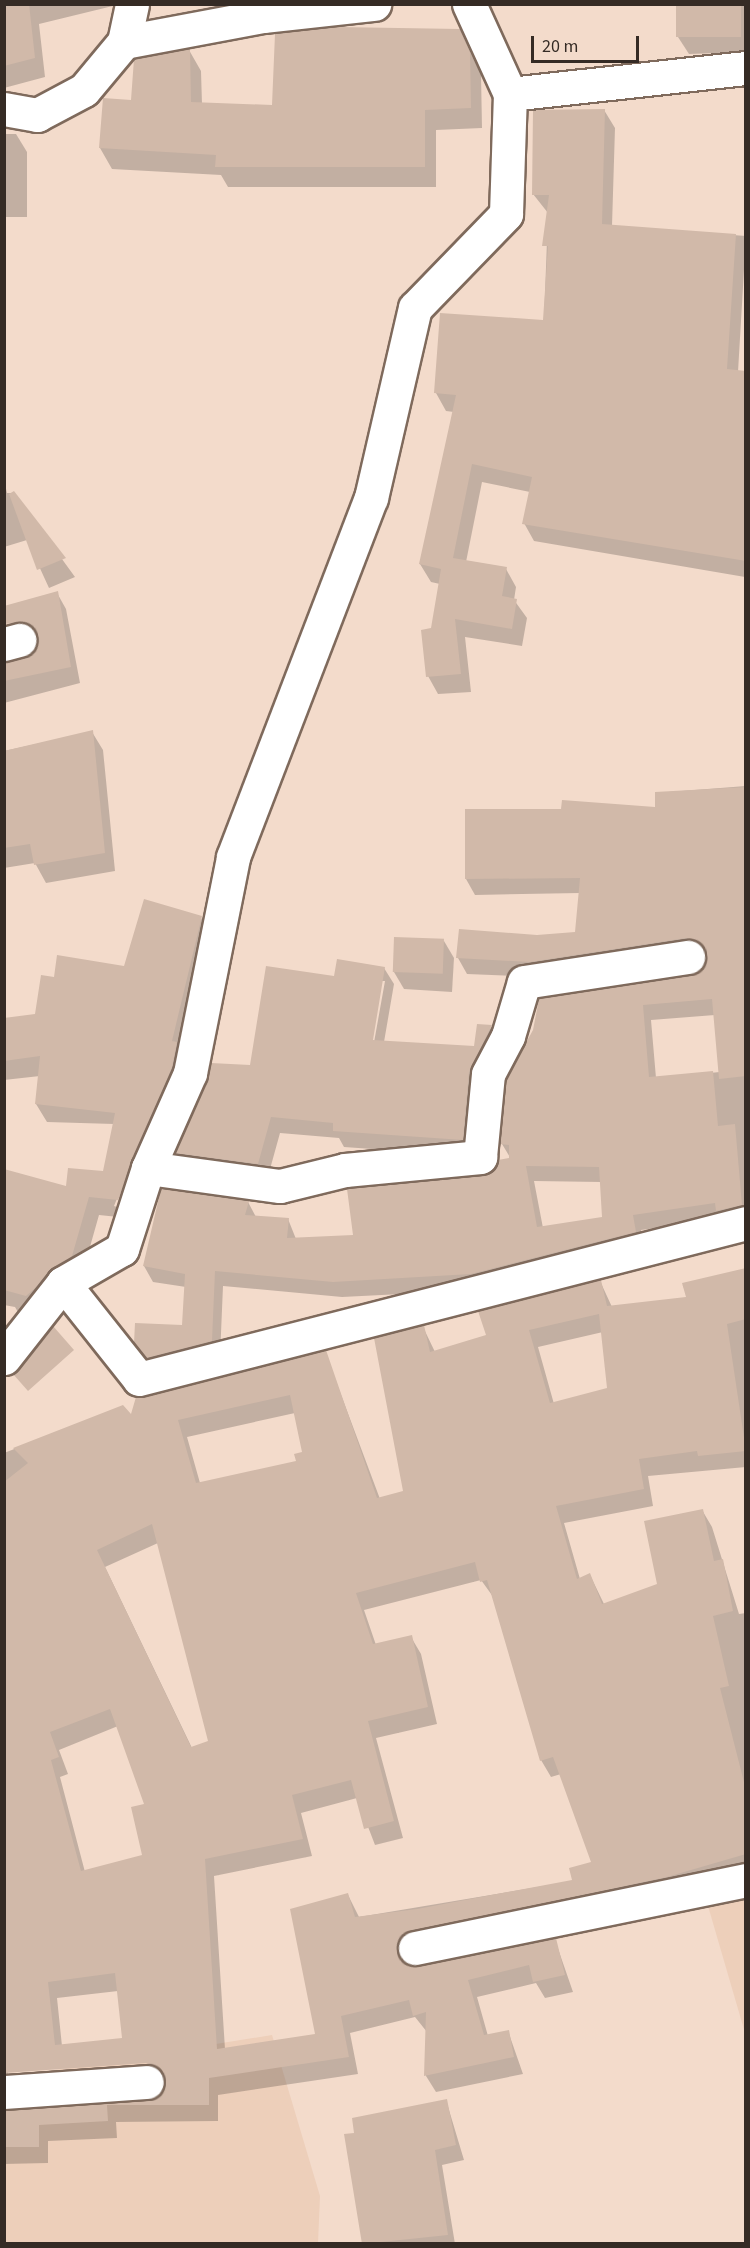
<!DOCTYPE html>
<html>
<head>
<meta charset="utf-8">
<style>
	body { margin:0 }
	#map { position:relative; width:750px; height:2248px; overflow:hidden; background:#f3dbcb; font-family:"Source Sans 3",sans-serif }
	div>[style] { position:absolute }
	.built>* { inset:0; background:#edcfba }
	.shadow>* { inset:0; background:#0003 }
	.building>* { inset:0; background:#d1b9a9; transform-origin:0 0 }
	.roads { filter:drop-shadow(2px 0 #7f6a5c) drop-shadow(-2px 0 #7f6a5c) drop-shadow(0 2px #7f6a5c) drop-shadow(0 -2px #7f6a5c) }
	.street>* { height:33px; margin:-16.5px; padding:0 16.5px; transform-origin:16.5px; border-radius:16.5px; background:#fff }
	span { translate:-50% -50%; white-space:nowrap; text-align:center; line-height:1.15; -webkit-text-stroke:5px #f3dbcb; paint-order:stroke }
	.frame { position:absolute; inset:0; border:6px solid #352b25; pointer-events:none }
	.scale { position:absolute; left:531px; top:36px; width:108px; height:27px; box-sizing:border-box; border:3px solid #352b25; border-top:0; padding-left:8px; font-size:18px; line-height:21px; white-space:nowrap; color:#352b25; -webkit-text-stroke:4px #f3dbcb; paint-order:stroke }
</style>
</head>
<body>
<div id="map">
	<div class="built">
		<i style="clip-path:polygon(745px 1865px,745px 2033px,699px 1875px)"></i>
		<i style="clip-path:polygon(272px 2035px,320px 2196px,318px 2243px,5px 2244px,5px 2078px)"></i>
	</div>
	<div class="shadow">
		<i style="clip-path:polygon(4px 4px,121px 4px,39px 24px,45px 77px,4px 88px)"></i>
		<i style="clip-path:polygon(678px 4px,746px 4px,746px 52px,689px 54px,678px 37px)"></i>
		<i style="clip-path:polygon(459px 30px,481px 74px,482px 128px,436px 130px,436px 187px,228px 187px,221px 175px,112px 169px,100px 148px,105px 100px,132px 102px,189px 50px,201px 71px,202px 104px,274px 107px)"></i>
		<i style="clip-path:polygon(604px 110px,615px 128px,612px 226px,746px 236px,738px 372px,746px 373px,746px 594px,745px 577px,534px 541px,524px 523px,530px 492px,482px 482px,466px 562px,506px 569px,516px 587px,514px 600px,527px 618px,522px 646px,465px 637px,471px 692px,438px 694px,428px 676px,440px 584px,431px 582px,420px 564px,454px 412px,446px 411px,436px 393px,544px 321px,548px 213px,533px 194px)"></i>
		<i style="clip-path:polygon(4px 134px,16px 134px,27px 152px,27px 217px,4px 217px)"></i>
		<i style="clip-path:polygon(4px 480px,7px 493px,14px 493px,75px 577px,49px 588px,27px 540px,4px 547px)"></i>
		<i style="clip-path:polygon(57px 593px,66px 609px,80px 683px,4px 703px,4px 662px,33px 655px,37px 640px,25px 638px,15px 621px)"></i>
		<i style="clip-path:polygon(92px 732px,103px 750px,115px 871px,46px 883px,35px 863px,4px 868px,4px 751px)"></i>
		<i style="clip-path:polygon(evenodd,746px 786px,746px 1222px,722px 1219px,641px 1230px,644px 1248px,481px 1290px,342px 1297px,223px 1286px,220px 1357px,156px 1373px,136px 1342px,183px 1326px,186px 1287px,153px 1282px,144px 1266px,248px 1202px,256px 1217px,288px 1219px,296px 1239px,354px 1236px,348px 1190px,490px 1175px,511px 1159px,502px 1144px,508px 1080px,707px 965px,706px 958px,696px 954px,540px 977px,467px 974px,458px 958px,537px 937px,577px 933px,580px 893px,475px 895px,466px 879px,657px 808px,656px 793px,746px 786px,715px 1015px,720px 1072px,656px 1078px,651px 1020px,715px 1015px,746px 786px,534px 1181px,601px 1182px,604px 1218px,543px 1228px,534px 1181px)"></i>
		<i style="clip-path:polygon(evenodd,201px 918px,212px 936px,183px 1056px,128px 1218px,99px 1215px,82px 1275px,23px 1321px,15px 1307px,4px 1305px,4px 1209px,104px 1172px,114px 1124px,47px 1122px,36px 1104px,40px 1076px,4px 1080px,4px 1019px,36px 1015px,55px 979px,125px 967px,201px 918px,150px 1117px,153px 1117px,117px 1207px,114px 1206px,150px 1117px)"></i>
		<i style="clip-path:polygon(444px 941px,454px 958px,452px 992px,404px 989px,394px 972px)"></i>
		<i style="clip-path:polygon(evenodd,384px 968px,394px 984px,384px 1042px,475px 1047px,491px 1027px,500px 1043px,471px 1156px,344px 1147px,339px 1138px,280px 1133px,267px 1180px,186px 1169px,177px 1153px,251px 1067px,384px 968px,382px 981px,385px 981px,373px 1048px,370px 1047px,382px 981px)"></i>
		<i style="clip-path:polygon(evenodd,746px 1269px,746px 1467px,648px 1476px,653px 1506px,564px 1523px,580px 1579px,590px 1575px,604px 1604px,658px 1585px,702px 1510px,712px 1527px,739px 1614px,746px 1613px,746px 1874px,411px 1951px,407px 1967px,418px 1968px,555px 1940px,573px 1992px,545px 1998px,536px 1983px,477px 1997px,488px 2036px,508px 2031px,523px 2074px,436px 2092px,426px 2076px,427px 2032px,415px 2017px,350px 2033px,358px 2074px,218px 2095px,218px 2121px,116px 2122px,117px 2138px,48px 2141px,48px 2163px,4px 2164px,4px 2112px,149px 2102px,165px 2092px,167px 2082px,4px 2077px,4px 1453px,123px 1407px,131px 1416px,325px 1352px,380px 1499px,405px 1492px,423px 1327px,435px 1352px,488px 1336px,600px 1281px,612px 1307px,687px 1298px,746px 1269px,603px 1332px,609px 1389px,554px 1404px,538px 1347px,603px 1332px,746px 1269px,295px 1413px,304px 1453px,298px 1462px,200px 1483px,187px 1437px,295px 1413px,746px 1269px,158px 1543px,210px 1741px,192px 1748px,105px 1567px,158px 1543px,746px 1269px,481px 1580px,494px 1598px,541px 1760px,551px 1777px,561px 1774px,592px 1863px,574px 1881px,359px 1917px,348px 1895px,317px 2035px,225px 2049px,214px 1876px,312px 1856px,301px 1813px,357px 1798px,375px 1845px,403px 1838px,376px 1738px,437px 1724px,421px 1654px,411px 1637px,376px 1645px,364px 1610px,481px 1580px,746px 1269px,118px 1726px,146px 1805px,144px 1856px,85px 1872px,60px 1777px,68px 1774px,59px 1750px,118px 1726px,746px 1269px,118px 1991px,124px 2040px,62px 2046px,57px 1998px,118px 1991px,746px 1269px,153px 2061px,153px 2064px,8px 2075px,8px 2072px,153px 2061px)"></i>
		<i style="clip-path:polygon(446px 2100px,464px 2160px,442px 2165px,455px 2244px,364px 2244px,356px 2135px)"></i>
	</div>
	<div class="building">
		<i style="clip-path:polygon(4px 4px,29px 4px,35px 58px,4px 66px)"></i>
		<i style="left:676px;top:4px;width:65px;height:33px"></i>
		<i style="clip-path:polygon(337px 27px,460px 29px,470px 52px,471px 108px,425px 110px,425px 167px,215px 167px,216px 155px,99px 148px,103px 98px,131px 100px,134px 59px,190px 49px,191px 102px,272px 105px,275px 34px)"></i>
		<i style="clip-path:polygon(605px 109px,602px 224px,736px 234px,727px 369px,746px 371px,746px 561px,522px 524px,532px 477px,472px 464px,453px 558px,507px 567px,502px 596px,517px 599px,512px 629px,455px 619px,461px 674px,426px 677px,421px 630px,431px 628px,441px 569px,419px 564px,456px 395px,434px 393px,440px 313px,543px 320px,548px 246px,542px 246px,549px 195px,532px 195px,533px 110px)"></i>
		<i style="clip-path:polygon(14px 491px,66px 558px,37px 570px,9px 494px)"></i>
		<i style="clip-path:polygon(58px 591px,71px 667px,4px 681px,4px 662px,32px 654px,37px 636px,24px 622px,4px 624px,4px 606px)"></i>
		<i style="clip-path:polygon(93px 730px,105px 853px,34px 865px,30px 844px,4px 848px,4px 751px)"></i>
		<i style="clip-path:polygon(evenodd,746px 787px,746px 1076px,719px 1079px,712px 999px,643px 1005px,649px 1077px,713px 1071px,718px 1126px,735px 1124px,742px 1205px,716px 1211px,715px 1203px,633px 1215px,636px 1232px,471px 1274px,333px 1282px,215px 1271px,212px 1341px,146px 1358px,134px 1343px,135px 1323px,182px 1325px,185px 1274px,143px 1266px,161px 1189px,249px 1201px,245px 1215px,289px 1218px,287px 1238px,353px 1235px,347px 1189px,482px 1176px,498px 1160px,509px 1158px,509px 1145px,500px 1144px,506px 1079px,533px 1030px,539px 999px,691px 976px,705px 964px,703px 946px,686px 938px,530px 962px,456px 958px,459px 929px,537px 935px,575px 932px,580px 878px,465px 879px,465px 809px,561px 809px,562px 800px,655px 807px,655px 792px,746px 787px,526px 1166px,599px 1167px,602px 1217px,537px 1227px,526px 1166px)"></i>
		<i style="clip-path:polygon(144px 899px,202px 916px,172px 1041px,177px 1042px,172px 1067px,118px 1200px,89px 1197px,72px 1256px,26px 1296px,4px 1290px,4px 1169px,66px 1186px,68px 1168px,103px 1171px,115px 1113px,35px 1104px,40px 1056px,4px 1061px,4px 1018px,35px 1014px,41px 975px,54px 977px,57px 955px,124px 966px)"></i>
		<i style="left:394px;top:937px;width:50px;height:35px;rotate:2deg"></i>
		<i style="clip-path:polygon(337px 959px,385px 967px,373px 1040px,474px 1046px,477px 1024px,492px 1025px,469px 1072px,463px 1140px,333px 1131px,333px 1123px,271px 1117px,258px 1164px,175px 1153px,211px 1063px,250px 1065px,266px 966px,334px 976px)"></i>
		<i style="clip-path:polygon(evenodd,746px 1268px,746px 1319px,727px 1324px,746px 1451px,698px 1456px,697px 1451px,639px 1459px,644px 1489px,556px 1506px,577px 1579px,590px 1573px,602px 1604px,657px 1584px,644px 1521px,703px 1509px,714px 1561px,723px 1559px,733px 1611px,713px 1616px,729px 1686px,720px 1688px,746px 1790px,746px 1854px,667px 1877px,402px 1934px,397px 1952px,409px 1966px,418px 1966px,556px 1938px,565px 1975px,533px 1982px,529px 1965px,468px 1980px,484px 2035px,509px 2030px,514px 2057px,424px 2076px,426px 2012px,413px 2016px,409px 2000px,341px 2016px,349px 2057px,209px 2078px,209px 2105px,107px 2105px,108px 2121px,39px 2125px,39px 2147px,4px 2147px,4px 2111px,148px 2101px,158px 2097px,166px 2081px,162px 2071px,146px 2063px,4px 2073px,4px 1482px,28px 1463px,13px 1448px,123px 1405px,131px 1414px,136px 1397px,326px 1350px,377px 1498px,403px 1491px,374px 1338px,424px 1325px,430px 1352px,486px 1335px,478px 1311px,601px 1280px,607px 1306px,686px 1297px,682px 1283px,746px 1268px,599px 1314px,607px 1388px,550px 1403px,529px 1330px,599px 1314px,746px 1268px,290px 1395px,302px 1452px,294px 1454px,296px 1461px,196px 1483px,178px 1420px,290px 1395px,746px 1268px,152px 1524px,208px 1741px,191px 1747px,97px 1550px,152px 1524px,746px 1268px,475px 1562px,480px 1582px,487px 1580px,540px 1761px,553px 1757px,591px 1862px,569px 1868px,572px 1880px,417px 1909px,355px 1917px,348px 1893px,290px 1909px,315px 2034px,217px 2049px,205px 1859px,303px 1839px,292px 1795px,351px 1780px,364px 1829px,394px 1821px,368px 1721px,428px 1707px,412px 1635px,373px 1644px,356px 1593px,475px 1562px,746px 1268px,110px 1709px,144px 1804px,131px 1807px,142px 1855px,81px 1871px,51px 1760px,59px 1757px,50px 1732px,110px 1709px,746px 1268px,115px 1973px,122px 2038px,55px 2045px,48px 1982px,115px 1973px)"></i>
		<i style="clip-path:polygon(53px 1326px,74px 1350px,28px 1391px,13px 1374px)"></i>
		<i style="clip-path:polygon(447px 2099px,456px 2145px,435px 2150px,448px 2235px,362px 2244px,344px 2134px,354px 2133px,352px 2118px)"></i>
	</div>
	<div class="roads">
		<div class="street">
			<i style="left:124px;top:42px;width:141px;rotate:-10.6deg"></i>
			<i style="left:263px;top:16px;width:112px;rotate:-6.2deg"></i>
			<i style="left:510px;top:94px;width:237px;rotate:-6.3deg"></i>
			<i style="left:4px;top:109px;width:34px;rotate:10deg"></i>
			<i style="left:37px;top:115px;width:53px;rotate:-28deg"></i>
			<i style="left:84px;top:90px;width:62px;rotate:-50.2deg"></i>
			<i style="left:124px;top:42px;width:39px;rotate:-78deg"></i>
			<i style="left:4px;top:644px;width:16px;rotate:-15deg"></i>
			<i style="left:148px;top:1168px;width:133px;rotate:7.8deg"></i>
			<i style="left:280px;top:1186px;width:67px;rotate:-13.8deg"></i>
			<i style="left:345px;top:1170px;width:136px;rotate:-5.5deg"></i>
			<i style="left:480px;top:1157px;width:83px;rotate:-84.5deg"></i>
			<i style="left:488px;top:1074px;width:43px;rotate:-62.2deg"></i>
			<i style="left:508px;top:1036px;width:56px;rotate:-73.5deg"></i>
			<i style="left:524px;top:982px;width:166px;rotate:-8.7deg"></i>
			<i style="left:63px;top:1283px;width:122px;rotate:51.6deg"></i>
			<i style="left:139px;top:1379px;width:627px;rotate:-14.41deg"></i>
			<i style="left:4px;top:1358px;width:95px;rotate:-51.8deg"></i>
			<i style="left:63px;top:1283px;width:68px;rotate:-30deg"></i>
			<i style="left:122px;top:1249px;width:85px;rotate:-72.2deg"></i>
			<i style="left:148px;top:1168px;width:104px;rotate:-66.1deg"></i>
			<i style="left:190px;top:1073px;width:220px;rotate:-78.7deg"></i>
			<i style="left:233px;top:857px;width:385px;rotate:-69deg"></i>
			<i style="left:371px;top:498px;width:195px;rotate:-77deg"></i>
			<i style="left:415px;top:308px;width:131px;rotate:-45.9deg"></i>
			<i style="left:506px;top:214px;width:120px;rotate:-88.1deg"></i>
			<i style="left:510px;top:94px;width:99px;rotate:-114.5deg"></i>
			<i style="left:415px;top:1948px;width:338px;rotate:-11.6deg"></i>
			<i style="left:4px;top:2092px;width:143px;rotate:-4deg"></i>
		</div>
	</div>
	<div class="frame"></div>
	<div class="scale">20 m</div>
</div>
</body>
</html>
